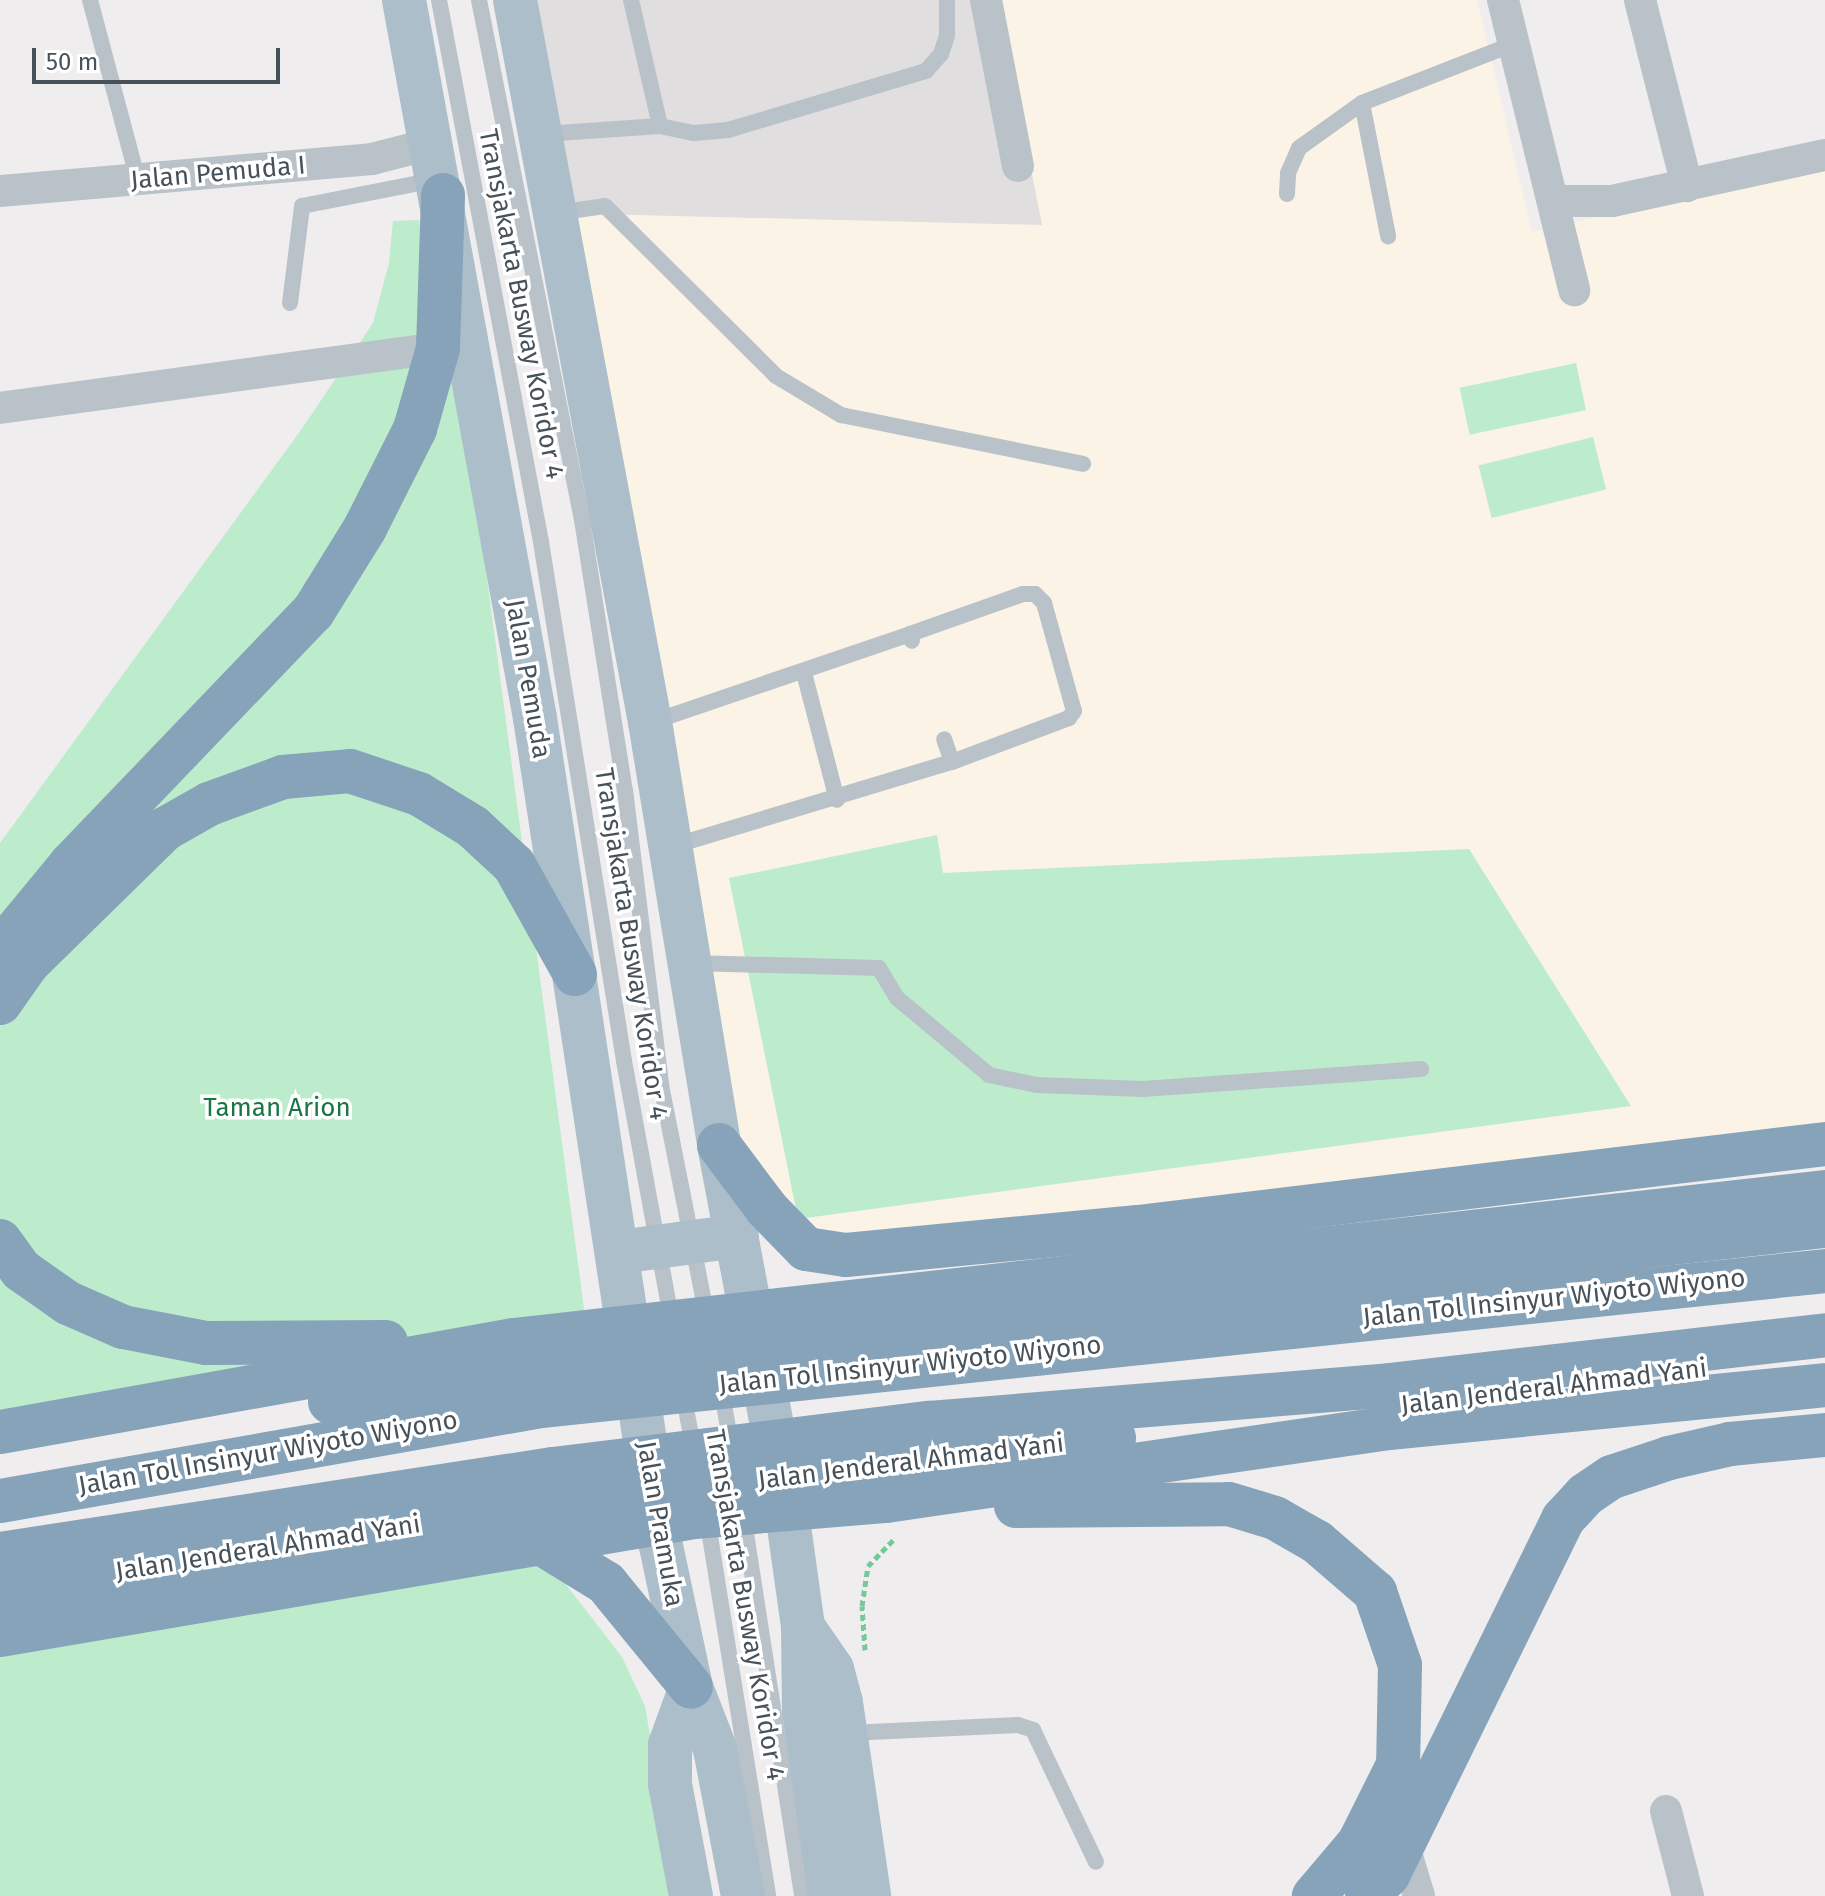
<!DOCTYPE html>
<html>
<head>
<meta charset="utf-8">
<style>
	body { margin:0 }
	#map { position:relative; width:1825px; height:1896px; overflow:hidden; background:#efeded; font-family:"Fira Sans",sans-serif }
	div>[style] { position:absolute }
	.commercial>* { inset:0; background:#fbf3e6 }
	.education>* { inset:0; background:#e0dede }
	.green>* { inset:0; background:#bceccc; transform-origin:0 0 }
	.path>* { height:5px; margin-top:-2.5px; transform-origin:0; background:repeating-linear-gradient(90deg,#76c89b 0 6px,transparent 0 10px) }
	.lane>* { height:16px; margin:-8px; padding:0 8px; transform-origin:8px; border-radius:8px; background:#b9c2c9 }
	.street>* { height:32px; margin:-16px; padding:0 16px; transform-origin:16px; border-radius:16px; background:#b9c2c9 }
	.primary>* { height:44px; margin:-22px; padding:0 22px; transform-origin:22px; border-radius:22px; background:#adbecb }
	.highway>* { height:44px; margin:-22px; padding:0 22px; transform-origin:22px; border-radius:22px; background:#86a3ba }
	span { translate:-50% -50%; white-space:nowrap; text-align:center; line-height:1.15; -webkit-text-stroke:7px #fff; paint-order:stroke }
	.street-label { font-size:26px; color:#465159 }
	.park-label { font-size:26px; color:#1a7743 }
	.scale { position:absolute; left:32px; top:48px; width:248px; height:36px; box-sizing:border-box; border:4px solid #465159; border-top:0; padding-left:10px; font-size:24px; line-height:28px; white-space:nowrap; color:#465159; -webkit-text-stroke:6px #fff; paint-order:stroke }
</style>
</head>
<body>
<div id="map">
	<div class="commercial">
		<i style="clip-path:polygon(514px 0,1477px 0,1532px 232px,1825px 165px,1825px 1143px,846px 1255px,719px 1145px)"></i>
	</div>
	<div class="education">
		<i style="clip-path:polygon(514px 0,998px 0,1042px 225px,556px 213px)"></i>
	</div>
	<div class="green">
		<i style="clip-path:polygon(419px 220px,454px 330px,588px 1339px,0 1433px,0 843px,301px 430px,373px 323px,389px 263px,393px 221px)"></i>
		<i style="left:1576px;top:363px;width:48px;height:119px;rotate:78deg"></i>
		<i style="left:1593px;top:437px;width:54px;height:118px;rotate:76deg"></i>
		<i style="clip-path:polygon(937px 835px,943px 873px,1469px 849px,1631px 1106px,798px 1219px,729px 878px)"></i>
		<i style="clip-path:polygon(529px 1556px,561px 1578px,622px 1657px,645px 1706px,677px 1896px,0 1896px,0 1652px)"></i>
	</div>
	<div class="path">
		<i style="left:865px;top:1650px;width:44px;rotate:-93.9deg"></i>
		<i style="left:862px;top:1606px;width:40px;rotate:-81.5deg"></i>
		<i style="left:868px;top:1566px;width:37px;rotate:-46deg"></i>
	</div>
	<div class="lane">
		<i style="left:90px;top:0;width:186px;rotate:75.1deg"></i>
		<i style="left:439px;top:0;width:552px;rotate:79.34deg"></i>
		<i style="left:541px;top:542px;width:526px;rotate:80.91deg"></i>
		<i style="left:624px;top:1061px;width:265px;rotate:79.6deg"></i>
		<i style="left:479px;top:0;width:530px;rotate:78.8deg"></i>
		<i style="left:582px;top:520px;width:273px;rotate:81deg"></i>
		<i style="left:625px;top:790px;width:302px;rotate:83deg"></i>
		<i style="left:662px;top:1090px;width:232px;rotate:78.8deg"></i>
		<i style="left:631px;top:0;width:129px;rotate:77deg"></i>
		<i style="left:1362px;top:103px;width:136px;rotate:78.9deg"></i>
		<i style="left:543px;top:134px;width:117px;rotate:-3.9deg"></i>
		<i style="left:660px;top:126px;width:35px;rotate:12deg"></i>
		<i style="left:694px;top:133px;width:34px;rotate:-5deg"></i>
		<i style="left:728px;top:130px;width:207px;rotate:-16.6deg"></i>
		<i style="left:926px;top:71px;width:23px;rotate:-49deg"></i>
		<i style="left:941px;top:54px;width:20px;rotate:-72deg"></i>
		<i style="left:947px;top:35px;width:35px;rotate:-90deg"></i>
		<i style="left:1287px;top:194px;width:21px;rotate:-87deg"></i>
		<i style="left:1288px;top:173px;width:27px;rotate:-66deg"></i>
		<i style="left:1299px;top:148px;width:77px;rotate:-35.5deg"></i>
		<i style="left:1362px;top:103px;width:162px;rotate:-21.3deg"></i>
		<i style="left:556px;top:213px;width:49px;rotate:-8.1deg"></i>
		<i style="left:605px;top:206px;width:241px;rotate:44.8deg"></i>
		<i style="left:776px;top:376px;width:76px;rotate:31deg"></i>
		<i style="left:841px;top:415px;width:247px;rotate:11.4deg"></i>
		<i style="left:290px;top:303px;width:98px;rotate:-82.9deg"></i>
		<i style="left:302px;top:206px;width:136px;rotate:-11.1deg"></i>
		<i style="left:910px;top:634px;width:120px;rotate:-19.5deg"></i>
		<i style="left:1023px;top:594px;width:12px"></i>
		<i style="left:1035px;top:594px;width:13px;rotate:45deg"></i>
		<i style="left:1044px;top:603px;width:112px;rotate:74.5deg"></i>
		<i style="left:1074px;top:711px;width:9px;rotate:126deg"></i>
		<i style="left:1069px;top:718px;width:125px;rotate:159.4deg"></i>
		<i style="left:804px;top:673px;width:131px;rotate:75.4deg"></i>
		<i style="left:652px;top:722px;width:273px;rotate:-18.8deg"></i>
		<i style="left:910px;top:634px;width:7px;rotate:74deg"></i>
		<i style="left:673px;top:846px;width:291px;rotate:-16.8deg"></i>
		<i style="left:952px;top:762px;width:24px;rotate:-109deg"></i>
		<i style="left:692px;top:963px;width:187px;rotate:1.5deg"></i>
		<i style="left:879px;top:968px;width:35px;rotate:59deg"></i>
		<i style="left:897px;top:998px;width:120px;rotate:39.9deg"></i>
		<i style="left:989px;top:1075px;width:49px;rotate:11.8deg"></i>
		<i style="left:1037px;top:1085px;width:106px;rotate:2.2deg"></i>
		<i style="left:1143px;top:1089px;width:279px;rotate:-4.1deg"></i>
		<i style="left:721px;top:1388px;width:57px;rotate:79.9deg"></i>
		<i style="left:683px;top:1392px;width:61px;rotate:79.6deg"></i>
		<i style="left:743px;top:1514px;width:387px;rotate:81.2deg"></i>
		<i style="left:707px;top:1518px;width:383px;rotate:80.8deg"></i>
		<i style="left:849px;top:1733px;width:169px;rotate:-2.7deg"></i>
		<i style="left:1018px;top:1725px;width:16px;rotate:18deg"></i>
		<i style="left:1033px;top:1730px;width:146px;rotate:64.5deg"></i>
	</div>
	<div class="street">
		<i style="left:986px;top:0;width:169px;rotate:79.1deg"></i>
		<i style="left:1503px;top:0;width:299px;rotate:76.2deg"></i>
		<i style="left:1640px;top:0;width:192px;rotate:75.8deg"></i>
		<i style="left:0;top:191px;width:373px;rotate:-4.9deg"></i>
		<i style="left:372px;top:159px;width:64px;rotate:-14.5deg"></i>
		<i style="left:1556px;top:201px;width:56px"></i>
		<i style="left:1612px;top:201px;width:218px;rotate:-12.2deg"></i>
		<i style="left:0;top:408px;width:442px;rotate:-7.8deg"></i>
		<i style="left:1666px;top:1811px;width:88px;rotate:75.5deg"></i>
		<i style="left:1403px;top:1843px;width:55px;rotate:73.2deg"></i>
	</div>
	<div class="primary">
		<i style="left:404px;top:0;width:730px;rotate:79.66deg"></i>
		<i style="left:535px;top:718px;width:838px;rotate:81.35deg"></i>
		<i style="left:661px;top:1546px;width:144px;rotate:78deg"></i>
		<i style="left:691px;top:1687px;width:66px;rotate:68.8deg"></i>
		<i style="left:715px;top:1749px;width:150px;rotate:79.2deg"></i>
		<i style="left:515px;top:0;width:735px;rotate:79.41deg"></i>
		<i style="left:650px;top:722px;width:429px;rotate:80.7deg"></i>
		<i style="left:719px;top:1145px;width:338px;rotate:79.3deg"></i>
		<i style="left:782px;top:1477px;width:151px;rotate:82deg"></i>
		<i style="left:803px;top:1627px;width:51px;rotate:55.4deg"></i>
		<i style="left:832px;top:1669px;width:35px;rotate:75deg"></i>
		<i style="left:841px;top:1703px;width:195px;rotate:81.7deg"></i>
		<i style="left:619px;top:1252px;width:119px;rotate:-7.7deg"></i>
		<i style="left:803px;top:1627px;width:84px;rotate:89.3deg"></i>
		<i style="left:804px;top:1711px;width:187px;rotate:82deg"></i>
		<i style="left:691px;top:1687px;width:62px;rotate:109.9deg"></i>
		<i style="left:670px;top:1745px;width:39px;rotate:90deg"></i>
		<i style="left:670px;top:1784px;width:114px;rotate:79.4deg"></i>
	</div>
	<div class="highway">
		<i style="left:0;top:950px;width:110px;rotate:-50.5deg"></i>
		<i style="left:70px;top:865px;width:351px;rotate:-46.2deg"></i>
		<i style="left:313px;top:612px;width:99px;rotate:-58.2deg"></i>
		<i style="left:365px;top:528px;width:111px;rotate:-63.2deg"></i>
		<i style="left:415px;top:429px;width:84px;rotate:-74.1deg"></i>
		<i style="left:438px;top:348px;width:153px;rotate:-88.1deg"></i>
		<i style="left:0;top:1003px;width:49px;rotate:-55deg"></i>
		<i style="left:28px;top:963px;width:192px;rotate:-44.4deg"></i>
		<i style="left:165px;top:829px;width:51px;rotate:-29.6deg"></i>
		<i style="left:209px;top:804px;width:79px;rotate:-20deg"></i>
		<i style="left:283px;top:777px;width:67px;rotate:-5.1deg"></i>
		<i style="left:350px;top:771px;width:73px;rotate:18.4deg"></i>
		<i style="left:419px;top:794px;width:63px;rotate:31.4deg"></i>
		<i style="left:473px;top:827px;width:56px;rotate:42.8deg"></i>
		<i style="left:514px;top:865px;width:125px;rotate:60.8deg"></i>
		<i style="left:719px;top:1145px;width:80px;rotate:53.1deg"></i>
		<i style="left:767px;top:1209px;width:56px;rotate:45.7deg"></i>
		<i style="left:806px;top:1249px;width:40px;rotate:8.5deg"></i>
		<i style="left:846px;top:1255px;width:293px;rotate:-5.5deg"></i>
		<i style="left:1138px;top:1227px;width:692px;rotate:-6.89deg"></i>
		<i style="left:0;top:1241px;width:36px;rotate:54deg"></i>
		<i style="left:21px;top:1270px;width:57px;rotate:35.1deg"></i>
		<i style="left:68px;top:1303px;width:60px;rotate:23.6deg"></i>
		<i style="left:123px;top:1327px;width:85px;rotate:10.9deg"></i>
		<i style="left:206px;top:1343px;width:180px;rotate:-0.3deg"></i>
		<i style="left:330px;top:1402px;width:388px;rotate:-7.7deg"></i>
		<i style="left:714px;top:1350px;width:1118px;rotate:-6.37deg"></i>
		<i style="left:0;top:1432px;width:522px;rotate:-10.15deg"></i>
		<i style="left:514px;top:1340px;width:1319px;rotate:-6.44deg"></i>
		<i style="left:0;top:1501px;width:549px;rotate:-9.96deg"></i>
		<i style="left:541px;top:1406px;width:1291px;rotate:-6deg"></i>
		<i style="left:1016px;top:1506px;width:213px;rotate:-0.5deg"></i>
		<i style="left:1229px;top:1504px;width:48px;rotate:16.9deg"></i>
		<i style="left:1275px;top:1518px;width:48px;rotate:29.7deg"></i>
		<i style="left:1317px;top:1542px;width:77px;rotate:40.8deg"></i>
		<i style="left:1375px;top:1592px;width:77px;rotate:71.1deg"></i>
		<i style="left:1400px;top:1665px;width:100px;rotate:91.1deg"></i>
		<i style="left:1398px;top:1765px;width:87px;rotate:116.6deg"></i>
		<i style="left:1359px;top:1843px;width:70px;rotate:130.3deg"></i>
		<i style="left:531px;top:1537px;width:88px;rotate:31.5deg"></i>
		<i style="left:606px;top:1583px;width:134px;rotate:50.7deg"></i>
		<i style="left:0;top:1554px;width:559px;rotate:-8.74deg"></i>
		<i style="left:553px;top:1469px;width:380px;rotate:-7deg"></i>
		<i style="left:930px;top:1423px;width:461px;rotate:-4.7deg"></i>
		<i style="left:1389px;top:1385px;width:439px;rotate:-6.5deg"></i>
		<i style="left:0;top:1595px;width:440px;rotate:-9.8deg"></i>
		<i style="left:434px;top:1520px;width:685px;rotate:-6.88deg"></i>
		<i style="left:0;top:1635px;width:704px;rotate:-9.65deg"></i>
		<i style="left:694px;top:1517px;width:193px;rotate:-4.8deg"></i>
		<i style="left:886px;top:1501px;width:508px;rotate:-8.26deg"></i>
		<i style="left:1389px;top:1428px;width:438px;rotate:-5.6deg"></i>
		<i style="left:1367px;top:1896px;width:30px;rotate:-45deg"></i>
		<i style="left:1388px;top:1875px;width:397px;rotate:-63.8deg"></i>
		<i style="left:1563px;top:1519px;width:33px;rotate:-47deg"></i>
		<i style="left:1585px;top:1495px;width:32px;rotate:-34deg"></i>
		<i style="left:1612px;top:1477px;width:60px;rotate:-18.4deg"></i>
		<i style="left:1669px;top:1458px;width:63px;rotate:-12.9deg"></i>
		<i style="left:1730px;top:1444px;width:95px;rotate:-5.4deg"></i>
	</div>
	<div class="street-label">
		<span style="left:218px;top:173px;rotate:-5deg">Jalan Pemuda I</span>
		<span style="left:521px;top:304px;rotate:79deg">Transjakarta Busway Koridor 4</span>
		<span style="left:528px;top:679px;rotate:80deg">Jalan Pemuda</span>
		<span style="left:631px;top:944px;rotate:81deg">Transjakarta Busway Koridor 4</span>
		<span style="left:1554px;top:1298px;rotate:-6deg">Jalan Tol Insinyur Wiyoto Wiyono</span>
		<span style="left:910px;top:1365px;rotate:-6deg">Jalan Tol Insinyur Wiyoto Wiyono</span>
		<span style="left:1554px;top:1387px;rotate:-7deg">Jalan Jenderal Ahmad Yani</span>
		<span style="left:268px;top:1453px;rotate:-10deg">Jalan Tol Insinyur Wiyoto Wiyono</span>
		<span style="left:911px;top:1462px;rotate:-7deg">Jalan Jenderal Ahmad Yani</span>
		<span style="left:660px;top:1524px;rotate:80deg">Jalan Pramuka</span>
		<span style="left:268px;top:1548px;rotate:-9deg">Jalan Jenderal Ahmad Yani</span>
		<span style="left:745px;top:1605px;rotate:80deg">Transjakarta Busway Koridor 4</span>
	</div>
	<div class="park-label">
		<span style="left:277px;top:1108px">Taman Arion</span>
	</div>
	<div class="scale">50 m</div>
</div>
</body>
</html>
